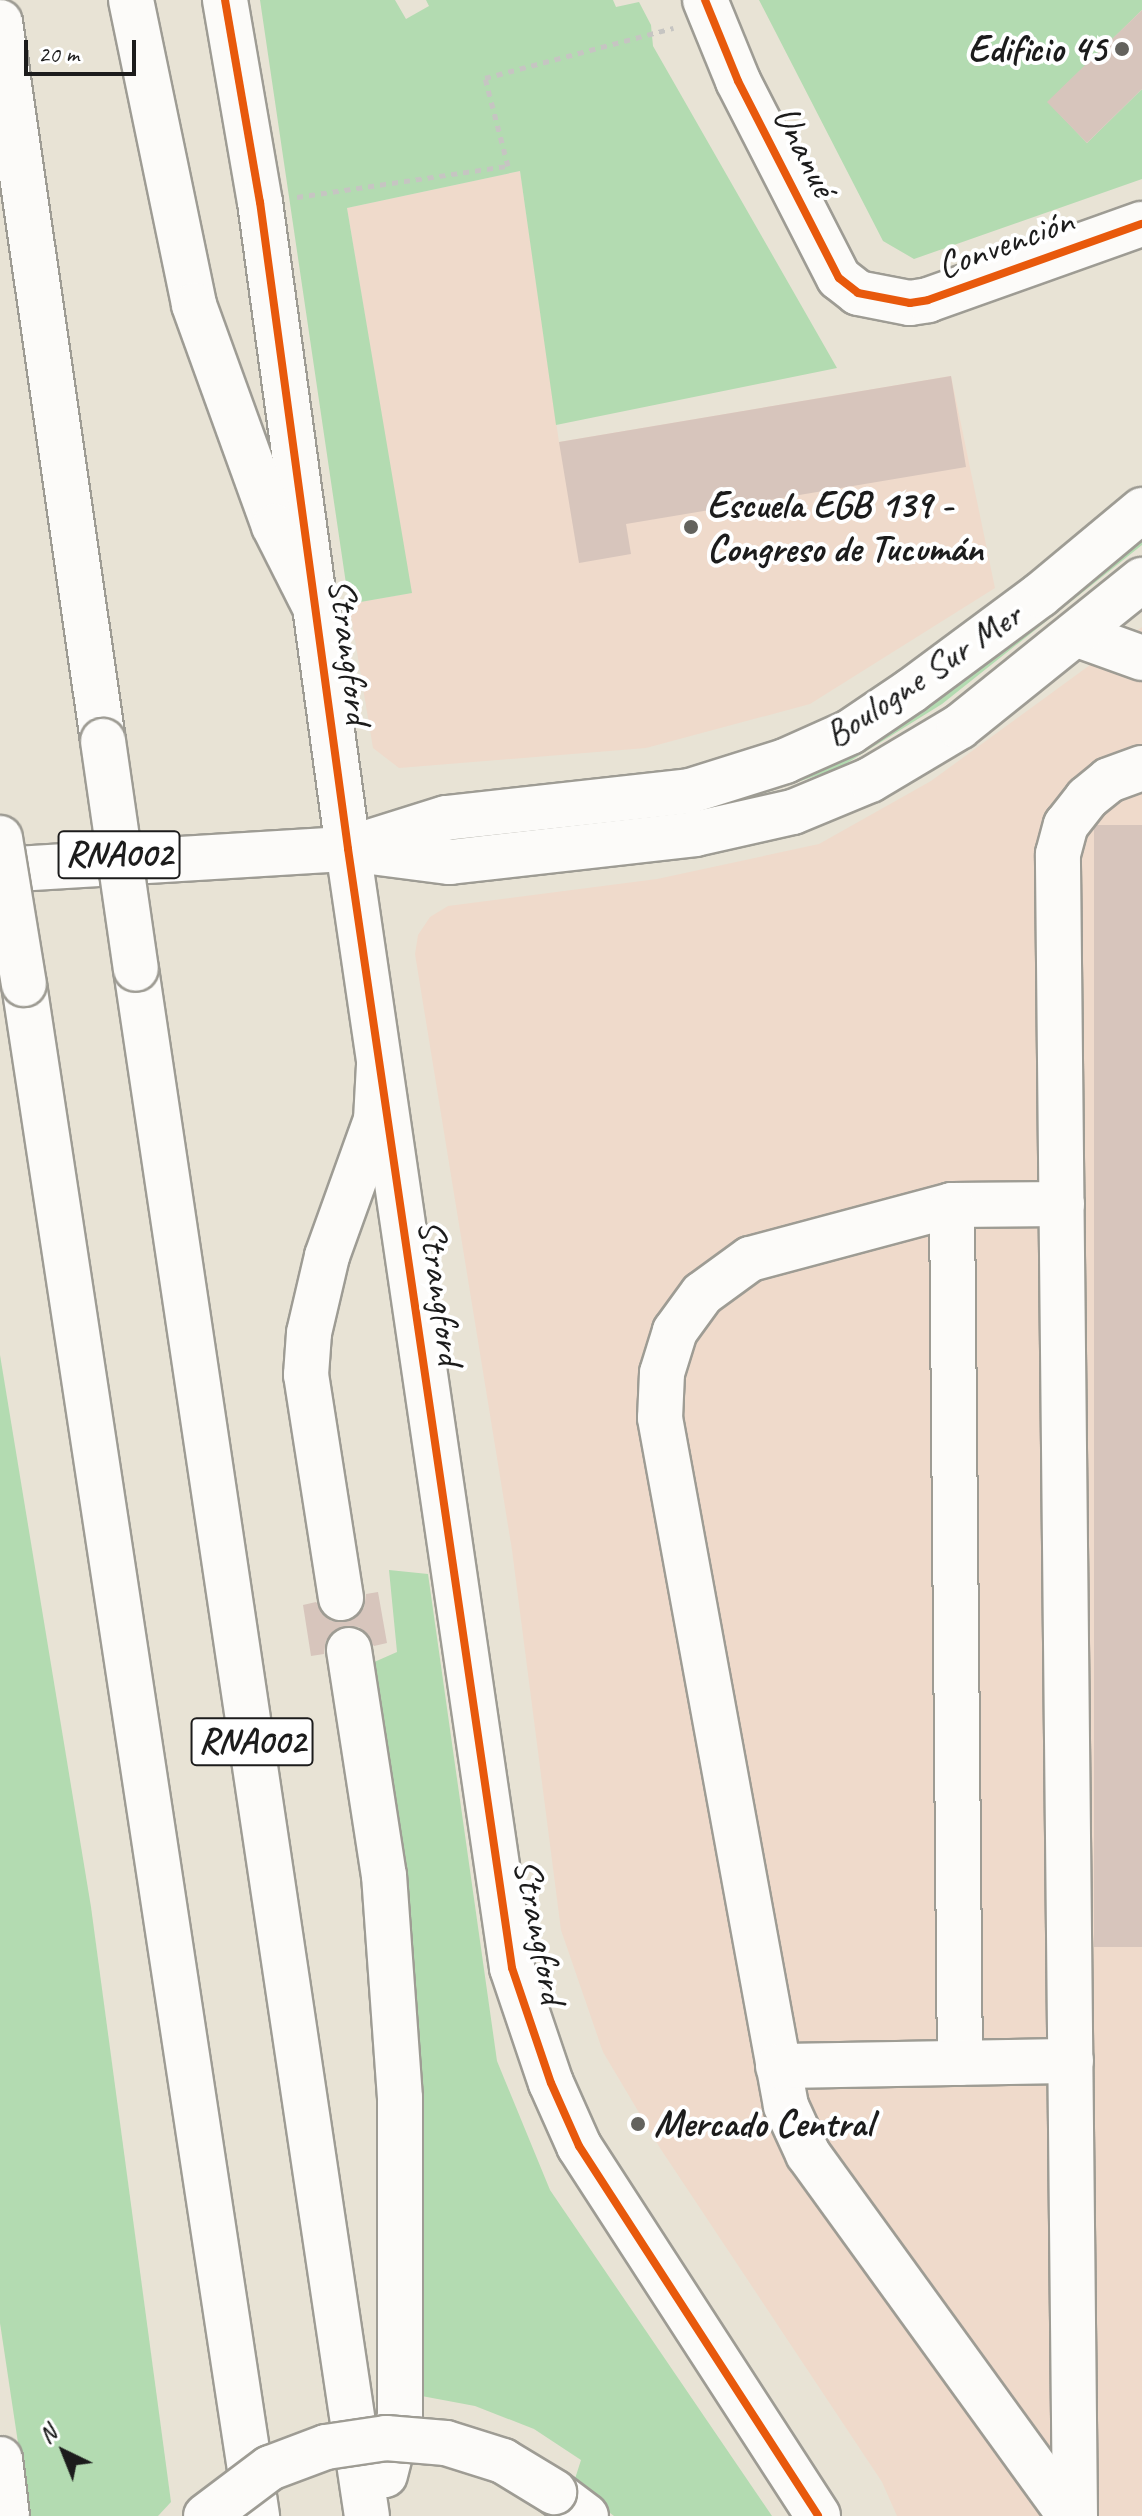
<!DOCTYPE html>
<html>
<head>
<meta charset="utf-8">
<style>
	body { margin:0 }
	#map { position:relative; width:1142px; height:2516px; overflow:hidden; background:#e8e3d5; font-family:Caveat,sans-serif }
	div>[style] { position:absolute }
	.built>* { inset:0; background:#efdacb }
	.green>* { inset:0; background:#b3dbb1 }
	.building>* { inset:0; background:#d7c5bc; transform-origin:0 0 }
	.path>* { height:5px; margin-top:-2.5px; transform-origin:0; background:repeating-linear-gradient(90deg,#c6c5c2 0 6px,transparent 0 12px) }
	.roads { filter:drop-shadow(2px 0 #9e9c94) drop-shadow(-2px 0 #9e9c94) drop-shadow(0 2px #9e9c94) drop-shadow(0 -2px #9e9c94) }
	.minor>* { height:44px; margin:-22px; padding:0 22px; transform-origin:22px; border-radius:22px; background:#fcfbf9 }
	.major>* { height:44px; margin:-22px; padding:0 22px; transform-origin:22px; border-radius:22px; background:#fcfbf9 }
	.highway>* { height:44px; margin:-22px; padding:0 22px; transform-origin:22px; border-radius:22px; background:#fcfbf9 }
	.bridges { filter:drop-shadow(2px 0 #9e9c94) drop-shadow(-2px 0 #9e9c94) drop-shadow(0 2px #9e9c94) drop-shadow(0 -2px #9e9c94) }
	.minor-bridge>* { height:44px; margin:-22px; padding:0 22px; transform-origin:22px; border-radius:22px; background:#fcfbf9 }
	.highway-bridge>* { height:44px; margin:-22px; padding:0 22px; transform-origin:22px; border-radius:22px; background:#fcfbf9 }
	.cycleway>* { height:8px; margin:-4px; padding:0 4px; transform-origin:4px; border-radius:4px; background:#e8590c }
	.dots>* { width:22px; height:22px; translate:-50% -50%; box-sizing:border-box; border:4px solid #fff; border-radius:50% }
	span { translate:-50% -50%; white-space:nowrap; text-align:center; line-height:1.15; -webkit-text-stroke:8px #fff; paint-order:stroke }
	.shield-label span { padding:2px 6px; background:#fff; border:2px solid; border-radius:6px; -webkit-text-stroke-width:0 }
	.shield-label { font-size:36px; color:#1c1c1c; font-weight:700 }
	.poi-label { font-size:38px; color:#1c1c1c; font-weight:700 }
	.right { translate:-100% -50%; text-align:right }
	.left { translate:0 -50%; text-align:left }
	.street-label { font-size:38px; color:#1c1c1c }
	.north { position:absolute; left:24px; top:2412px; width:80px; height:80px; -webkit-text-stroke:6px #fff; paint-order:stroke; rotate:317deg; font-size:22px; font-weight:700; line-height:32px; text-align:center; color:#1c1c1c }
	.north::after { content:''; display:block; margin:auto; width:28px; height:36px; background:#1c1c1c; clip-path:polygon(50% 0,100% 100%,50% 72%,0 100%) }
	.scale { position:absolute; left:24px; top:40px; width:112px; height:36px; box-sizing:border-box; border:4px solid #1c1c1c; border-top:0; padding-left:10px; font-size:24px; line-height:28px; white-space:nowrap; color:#1c1c1c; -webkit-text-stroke:6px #fff; paint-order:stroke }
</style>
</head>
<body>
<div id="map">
	<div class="built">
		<i style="clip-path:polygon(520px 171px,559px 442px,951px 376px,995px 588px,810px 704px,646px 748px,399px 768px,373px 748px,349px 604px,411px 593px,347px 208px)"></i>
		<i style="clip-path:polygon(1142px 627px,1142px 2516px,897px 2516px,882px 2482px,660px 2148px,603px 2052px,561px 1930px,512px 1550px,415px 954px,418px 935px,430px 917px,448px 906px,657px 879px,819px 844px,931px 781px)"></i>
	</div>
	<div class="green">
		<i style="clip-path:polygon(260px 0,395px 0,406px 19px,429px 6px,426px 0,613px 0,616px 7px,639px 2px,651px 25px,653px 46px,837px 368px,556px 425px,520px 171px,347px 208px,412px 593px,349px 604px)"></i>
		<i style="clip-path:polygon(759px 0,1142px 0,1142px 10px,1048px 102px,1087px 143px,1142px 89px,1142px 179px,914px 259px,883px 241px)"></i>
		<i style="clip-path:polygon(1142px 532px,1142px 545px,942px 704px,839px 768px,738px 802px,460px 843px,460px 838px,793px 781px,837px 764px,876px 743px,937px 699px)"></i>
		<i style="clip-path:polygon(0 1355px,91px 1907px,171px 2502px,158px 2516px,29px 2516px,0 2323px)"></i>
		<i style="clip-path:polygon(389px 1570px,428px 1574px,497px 2061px,550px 2190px,772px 2516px,614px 2516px,573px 2485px,581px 2460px,534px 2429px,475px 2406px,411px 2394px,372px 1663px,397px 1652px)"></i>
	</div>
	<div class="building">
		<i style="clip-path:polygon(1142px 10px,1142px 89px,1087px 143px,1047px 102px)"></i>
		<i style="clip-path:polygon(951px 376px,966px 467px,626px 524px,631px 554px,579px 563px,559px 442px)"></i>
		<i style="left:1142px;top:825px;width:1122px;height:48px;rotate:90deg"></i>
		<i style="clip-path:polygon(378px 1592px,387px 1643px,374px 1646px,359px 1627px,344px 1626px,326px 1640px,324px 1654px,311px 1656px,303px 1605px,316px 1602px,331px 1621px,346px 1622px,364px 1608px,366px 1594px)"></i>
	</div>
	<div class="path">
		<i style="left:297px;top:197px;width:213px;rotate:-8.4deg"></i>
		<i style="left:508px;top:166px;width:91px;rotate:-104.6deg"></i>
		<i style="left:485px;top:78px;width:195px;rotate:-14.9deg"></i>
	</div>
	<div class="roads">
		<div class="minor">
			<i style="left:225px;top:0;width:205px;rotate:80.2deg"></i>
			<i style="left:260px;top:202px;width:653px;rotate:82.25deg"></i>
			<i style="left:348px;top:849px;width:1131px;rotate:81.66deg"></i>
			<i style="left:512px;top:1968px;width:121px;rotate:71.3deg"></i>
			<i style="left:551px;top:2083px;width:69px;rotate:66deg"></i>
			<i style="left:579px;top:2146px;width:440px;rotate:57.1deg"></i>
			<i style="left:705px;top:0;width:87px;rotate:67.8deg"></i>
			<i style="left:738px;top:81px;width:221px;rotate:62.9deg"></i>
			<i style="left:839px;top:278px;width:24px;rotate:38deg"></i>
			<i style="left:858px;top:293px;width:53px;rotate:10.9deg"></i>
			<i style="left:910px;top:303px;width:18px;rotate:-9deg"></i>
			<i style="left:928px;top:300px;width:227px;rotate:-19.6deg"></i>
			<i style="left:1078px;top:635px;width:68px;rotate:19.8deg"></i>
			<i style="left:1062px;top:1204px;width:110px;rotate:179.5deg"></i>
			<i style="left:952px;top:1205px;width:209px;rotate:165deg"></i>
			<i style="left:750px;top:1259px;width:59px;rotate:143.9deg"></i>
			<i style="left:702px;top:1294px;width:46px;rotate:126.1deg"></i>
			<i style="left:675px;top:1331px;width:44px;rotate:107.2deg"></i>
			<i style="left:662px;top:1373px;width:45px;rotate:92.5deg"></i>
			<i style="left:660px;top:1418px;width:699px;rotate:79.62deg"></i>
			<i style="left:786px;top:2106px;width:53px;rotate:65.4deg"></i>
			<i style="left:808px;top:2154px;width:447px;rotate:54.1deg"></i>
			<i style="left:952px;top:1205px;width:858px;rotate:89.47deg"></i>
			<i style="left:778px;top:2066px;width:293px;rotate:-1deg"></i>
			<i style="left:0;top:2459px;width:57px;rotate:83deg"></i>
			<i style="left:554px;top:2492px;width:40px;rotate:37deg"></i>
			<i style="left:1075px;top:2516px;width:1662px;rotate:-90.59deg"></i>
			<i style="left:1058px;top:854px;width:30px;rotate:-75deg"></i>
			<i style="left:1066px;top:825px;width:34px;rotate:-52deg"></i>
			<i style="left:1087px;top:798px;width:28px;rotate:-39deg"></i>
			<i style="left:1109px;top:780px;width:35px;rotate:-20deg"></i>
		</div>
		<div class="major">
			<i style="left:360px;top:845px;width:90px;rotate:-17.4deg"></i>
			<i style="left:446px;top:818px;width:245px;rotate:-6.3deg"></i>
			<i style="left:690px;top:791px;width:100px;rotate:-17.5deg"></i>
			<i style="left:785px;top:761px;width:71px;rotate:-24deg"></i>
			<i style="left:850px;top:732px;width:75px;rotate:-34.1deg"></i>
			<i style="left:912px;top:690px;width:159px;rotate:-36.6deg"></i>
			<i style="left:1040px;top:595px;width:133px;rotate:-39.8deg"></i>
			<i style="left:0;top:870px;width:349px;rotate:-3.5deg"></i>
			<i style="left:348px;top:849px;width:103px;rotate:7.3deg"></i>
			<i style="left:450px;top:862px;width:247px;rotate:-6.5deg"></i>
			<i style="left:695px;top:834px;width:100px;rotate:-12.7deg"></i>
			<i style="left:793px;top:812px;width:83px;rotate:-22.6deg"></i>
			<i style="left:870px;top:780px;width:104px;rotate:-30.8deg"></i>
			<i style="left:959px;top:727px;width:235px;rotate:-38.8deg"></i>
		</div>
		<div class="highway">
			<i style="left:131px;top:0;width:311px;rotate:78.3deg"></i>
			<i style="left:194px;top:305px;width:235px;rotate:70.1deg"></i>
			<i style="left:274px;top:526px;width:97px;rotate:63.2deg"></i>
			<i style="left:0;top:22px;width:726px;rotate:81.85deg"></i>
			<i style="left:136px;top:969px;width:1564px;rotate:81.51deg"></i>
			<i style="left:24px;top:984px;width:1550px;rotate:81.35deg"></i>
			<i style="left:341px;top:1598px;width:226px;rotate:-98.9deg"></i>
			<i style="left:306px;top:1375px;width:42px;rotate:-85.9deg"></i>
			<i style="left:309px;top:1333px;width:79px;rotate:-76.8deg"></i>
			<i style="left:327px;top:1256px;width:145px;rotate:-70.2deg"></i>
			<i style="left:376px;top:1120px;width:56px;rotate:-86.9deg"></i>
			<i style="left:349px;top:1650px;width:228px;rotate:81.2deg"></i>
			<i style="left:384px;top:1875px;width:224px;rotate:85.9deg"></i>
			<i style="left:400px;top:2098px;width:318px;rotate:90deg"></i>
			<i style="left:400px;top:2416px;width:61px;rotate:104.3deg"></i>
		</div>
	</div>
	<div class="bridges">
		<div class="minor-bridge">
			<i style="left:206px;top:2516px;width:80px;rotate:-36.9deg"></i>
			<i style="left:270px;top:2468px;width:60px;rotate:-20.6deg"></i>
			<i style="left:326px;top:2447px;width:61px;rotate:-8.5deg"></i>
			<i style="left:386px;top:2438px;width:60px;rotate:4.8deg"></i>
			<i style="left:446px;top:2443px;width:60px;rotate:17.5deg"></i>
			<i style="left:503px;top:2461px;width:60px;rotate:31.3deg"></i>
		</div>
		<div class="highway-bridge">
			<i style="left:103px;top:741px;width:230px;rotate:81.8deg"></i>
			<i style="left:0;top:838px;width:148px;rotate:80.7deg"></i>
		</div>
	</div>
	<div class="cycleway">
		<i style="left:225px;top:0;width:205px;rotate:80.2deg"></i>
		<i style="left:260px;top:202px;width:653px;rotate:82.25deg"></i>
		<i style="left:348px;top:849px;width:1131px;rotate:81.66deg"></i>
		<i style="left:512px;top:1968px;width:121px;rotate:71.3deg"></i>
		<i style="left:551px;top:2083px;width:69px;rotate:66deg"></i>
		<i style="left:579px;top:2146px;width:440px;rotate:57.1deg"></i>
		<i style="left:705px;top:0;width:87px;rotate:67.8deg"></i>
		<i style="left:738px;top:81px;width:221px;rotate:62.9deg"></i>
		<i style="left:839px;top:278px;width:24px;rotate:38deg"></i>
		<i style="left:858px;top:293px;width:53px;rotate:10.9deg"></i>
		<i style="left:910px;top:303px;width:18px;rotate:-9deg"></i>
		<i style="left:928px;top:300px;width:227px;rotate:-19.6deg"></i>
	</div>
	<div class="dots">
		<i style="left:1122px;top:49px;background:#63625d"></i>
		<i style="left:691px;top:527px;background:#63625d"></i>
		<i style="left:638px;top:2124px;background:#63625d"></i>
	</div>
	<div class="shield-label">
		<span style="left:119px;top:855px">RNA002</span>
		<span style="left:252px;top:1742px">RNA002</span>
	</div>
	<div class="poi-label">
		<span class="right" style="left:1106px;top:49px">Edificio 45</span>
		<span class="left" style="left:707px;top:527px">Escuela EGB 139 -<br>Congreso de Tucumán</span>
		<span class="left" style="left:654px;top:2124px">Mercado Central</span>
	</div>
	<div class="street-label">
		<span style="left:805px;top:151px;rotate:63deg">Unanué</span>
		<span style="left:1005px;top:243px;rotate:-20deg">Convención</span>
		<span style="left:350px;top:651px;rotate:83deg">Strangford</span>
		<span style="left:923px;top:675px;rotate:-34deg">Boulogne Sur Mer</span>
		<span style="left:441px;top:1292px;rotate:82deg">Strangford</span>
		<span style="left:540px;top:1931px;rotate:79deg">Strangford</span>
	</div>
	<div class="north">N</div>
	<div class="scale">20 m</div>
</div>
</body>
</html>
